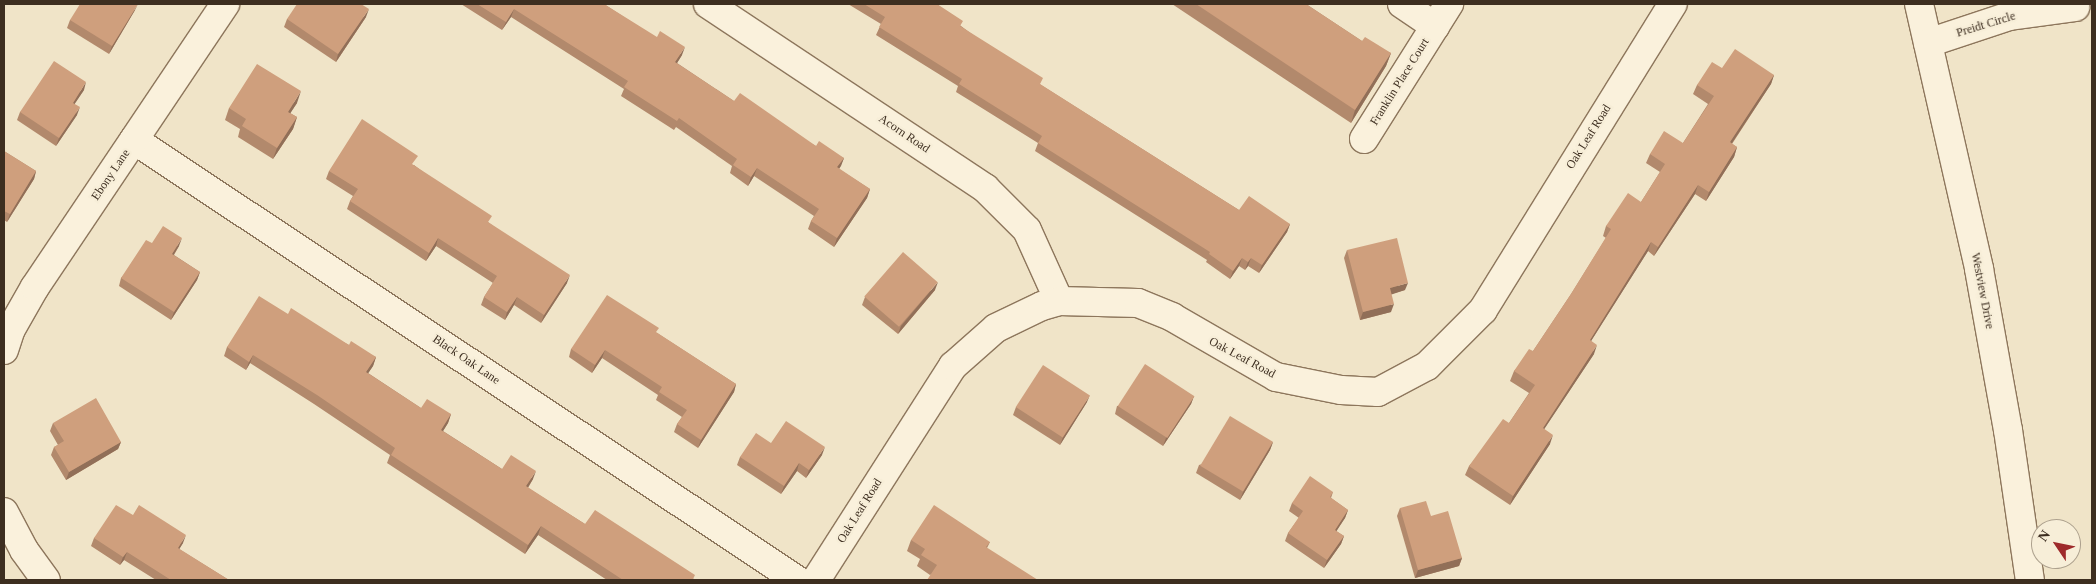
<!DOCTYPE html>
<html>
<head>
<meta charset="utf-8">
<style>
	body { margin:0 }
	#map { position:relative; width:2096px; height:584px; overflow:hidden; background:#f0e4c8; font-family:"Times New Roman",serif }
	div>[style] { position:absolute }
	.roads { filter:drop-shadow(1px 0 #8d765c) drop-shadow(-1px 0 #8d765c) drop-shadow(0 1px #8d765c) drop-shadow(0 -1px #8d765c) }
	.minor>* { height:28px; margin:-14px; padding:0 14px; transform-origin:14px; border-radius:14px; background:#faf1dc }
	.wall>* { inset:0; background:#b2896c }
	.shaded-wall>* { inset:0; background:#916f58 }
	.building>* { inset:0; background:#cf9f7d; transform-origin:0 0 }
	span { translate:-50% -50%; white-space:nowrap; text-align:center; line-height:1.15; -webkit-text-stroke:4.5px #f7eed8; paint-order:stroke }
	.street-label { font-size:12px; color:#3d2e20 }
	.frame { position:absolute; inset:0; border:5px solid #3d2e20; pointer-events:none }
	.north { position:absolute; left:2031px; top:519px; width:50px; height:50px; box-sizing:border-box; background:#f7eed8; border:1px solid #ada18e; border-radius:50%; rotate:304deg; font-size:14px; font-weight:700; line-height:20px; text-align:center; color:#3d2e20 }
	.north::after { content:''; display:block; margin:auto; width:18px; height:22px; background:#9e2a2b; clip-path:polygon(50% 0,100% 100%,50% 72%,0 100%) }
</style>
</head>
<body>
<div id="map">
	<div class="roads">
		<div class="minor">
			<i style="left:708px;top:4px;width:333px;rotate:33.6deg"></i>
			<i style="left:985px;top:188px;width:59px;rotate:45deg"></i>
			<i style="left:1027px;top:230px;width:78px;rotate:65.7deg"></i>
			<i style="left:1402px;top:4px;width:40px;rotate:34deg"></i>
			<i style="left:1919px;top:4px;width:272px;rotate:77.2deg"></i>
			<i style="left:1979px;top:269px;width:164px;rotate:79.8deg"></i>
			<i style="left:2008px;top:430px;width:152px;rotate:81.7deg"></i>
			<i style="left:1928px;top:43px;width:85px;rotate:-18.4deg"></i>
			<i style="left:2009px;top:16px;width:67px;rotate:-7.8deg"></i>
			<i style="left:1364px;top:139px;width:160px;rotate:-57.8deg"></i>
			<i style="left:134px;top:140px;width:796px;rotate:33.57deg"></i>
			<i style="left:4px;top:350px;width:22px;rotate:-72deg"></i>
			<i style="left:11px;top:329px;width:48px;rotate:-60.3deg"></i>
			<i style="left:35px;top:287px;width:341px;rotate:-56.1deg"></i>
			<i style="left:4px;top:512px;width:43px;rotate:62.2deg"></i>
			<i style="left:24px;top:550px;width:37px;rotate:54deg"></i>
			<i style="left:816px;top:580px;width:254px;rotate:-57.4deg"></i>
			<i style="left:953px;top:366px;width:57px;rotate:-41.5deg"></i>
			<i style="left:996px;top:328px;width:51px;rotate:-25.6deg"></i>
			<i style="left:1042px;top:306px;width:18px;rotate:-16deg"></i>
			<i style="left:1059px;top:301px;width:79px;rotate:1.5deg"></i>
			<i style="left:1138px;top:303px;width:37px;rotate:22deg"></i>
			<i style="left:1172px;top:317px;width:120px;rotate:30deg"></i>
			<i style="left:1276px;top:377px;width:66px;rotate:11.3deg"></i>
			<i style="left:1341px;top:390px;width:37px;rotate:3deg"></i>
			<i style="left:1378px;top:392px;width:55px;rotate:-28deg"></i>
			<i style="left:1427px;top:366px;width:79px;rotate:-45deg"></i>
			<i style="left:1483px;top:310px;width:360px;rotate:-58.2deg"></i>
		</div>
	</div>
	<div class="wall">
		<i style="clip-path:polygon(461px 4px,604px 4px,682px 55px,677px 63px,734px 101px,816px 146px,844px 158px,839px 169px,870px 189px,867px 198px,834px 247px,808px 229px,811px 221px,814px 216px,754px 176px,748px 186px,730px 173px,732px 166px,676px 127px,674px 130px,621px 96px,624px 89px,511px 17px,502px 30px)"></i>
		<i style="clip-path:polygon(848px 4px,937px 4px,961px 26px,1041px 85px,1239px 210px,1290px 224px,1287px 232px,1259px 273px,1248px 266px,1245px 270px,1239px 266px,1230px 279px,1206px 262px,1207px 260px,1035px 151px,1038px 143px,956px 92px,958px 86px,876px 35px,881px 24px)"></i>
		<i style="clip-path:polygon(1172px 4px,1306px 4px,1362px 41px,1391px 53px,1386px 66px,1351px 123px)"></i>
		<i style="clip-path:polygon(135px 10px,109px 54px,67px 28px,70px 20px)"></i>
		<i style="clip-path:polygon(366px 17px,336px 62px,284px 27px,287px 19px)"></i>
		<i style="clip-path:polygon(1722px 68px,1774px 75px,1771px 84px,1732px 144px,1737px 147px,1734px 157px,1706px 201px,1695px 194px,1654px 256px,1648px 251px,1591px 341px,1594px 354px,1544px 429px,1550px 444px,1510px 505px,1465px 475px,1469px 466px,1509px 423px,1529px 393px,1510px 381px,1514px 371px,1533px 351px,1571px 294px,1606px 238px,1603px 236px,1606px 226px,1641px 202px,1660px 172px,1646px 163px,1650px 154px,1683px 143px,1708px 104px,1693px 94px,1697px 85px)"></i>
		<i style="clip-path:polygon(84px 90px,74px 104px,77px 115px,56px 146px,17px 120px,20px 112px)"></i>
		<i style="clip-path:polygon(297px 103px,290px 113px,297px 117px,293px 129px,273px 159px,238px 137px,240px 129px,225px 120px,229px 108px)"></i>
		<i style="clip-path:polygon(4px 151px,36px 171px,34px 179px,7px 222px,4px 220px)"></i>
		<i style="clip-path:polygon(414px 165px,567px 283px,541px 323px,514px 305px,505px 320px,481px 305px,484px 297px,493px 283px,436px 246px,426px 261px,347px 209px,350px 201px,353px 196px,326px 179px,329px 171px)"></i>
		<i style="clip-path:polygon(152px 243px,179px 246px,174px 255px,200px 272px,197px 280px,171px 320px,119px 286px,121px 278px)"></i>
		<i style="clip-path:polygon(1347px 250px,1405px 290px,1391px 294px,1391px 312px,1360px 320px,1344px 258px)"></i>
		<i style="clip-path:polygon(935px 290px,898px 334px,862px 305px,865px 297px)"></i>
		<i style="clip-path:polygon(288px 314px,349px 345px,376px 357px,373px 366px,368px 373px,421px 408px,451px 414px,448px 423px,443px 431px,502px 469px,533px 479px,528px 488px,585px 524px,696px 580px,607px 580px,538px 535px,525px 554px,387px 463px,390px 455px,314px 404px,250px 363px,246px 370px,224px 356px,227px 347px)"></i>
		<i style="clip-path:polygon(657px 333px,736px 384px,734px 392px,698px 448px,674px 432px,677px 424px,682px 417px,656px 400px,658px 395px,602px 358px,592px 373px,569px 357px,571px 349px)"></i>
		<i style="clip-path:polygon(1194px 396px,1191px 404px,1163px 446px,1115px 414px,1117px 406px)"></i>
		<i style="clip-path:polygon(1087px 402px,1060px 445px,1013px 415px,1016px 407px)"></i>
		<i style="clip-path:polygon(53px 423px,121px 442px,118px 449px,66px 480px,51px 455px,54px 447px,58px 445px,50px 431px)"></i>
		<i style="clip-path:polygon(1273px 442px,1270px 450px,1240px 500px,1196px 473px,1199px 465px)"></i>
		<i style="clip-path:polygon(771px 443px,822px 455px,806px 478px,797px 471px,781px 494px,737px 465px,740px 457px)"></i>
		<i style="clip-path:polygon(1333px 492px,1331px 498px,1348px 510px,1345px 518px,1336px 531px,1344px 536px,1341px 544px,1324px 568px,1285px 541px,1288px 533px,1299px 518px,1289px 511px,1292px 503px)"></i>
		<i style="clip-path:polygon(1400px 508px,1431px 516px,1462px 558px,1459px 566px,1415px 578px,1397px 516px)"></i>
		<i style="clip-path:polygon(133px 515px,183px 543px,179px 549px,229px 580px,156px 580px,124px 560px,120px 565px,91px 546px,94px 538px)"></i>
		<i style="clip-path:polygon(911px 540px,990px 542px,987px 548px,930px 575px,917px 566px,920px 559px,907px 551px)"></i>
	</div>
	<div class="shaded-wall">
		<i style="clip-path:polygon(138px 4px,135px 10px,109px 54px,112px 46px)"></i>
		<i style="clip-path:polygon(369px 9px,366px 17px,336px 62px,338px 54px)"></i>
		<i style="clip-path:polygon(514px 9px,511px 17px,502px 30px,506px 22px)"></i>
		<i style="clip-path:polygon(685px 47px,682px 55px,672px 71px,675px 62px)"></i>
		<i style="clip-path:polygon(1391px 53px,1386px 66px,1351px 123px,1355px 110px)"></i>
		<i style="clip-path:polygon(1774px 75px,1771px 84px,1726px 152px,1730px 142px)"></i>
		<i style="clip-path:polygon(86px 82px,84px 90px,70px 111px,73px 103px)"></i>
		<i style="clip-path:polygon(301px 91px,297px 103px,284px 123px,288px 112px)"></i>
		<i style="clip-path:polygon(80px 107px,77px 115px,56px 146px,59px 138px)"></i>
		<i style="clip-path:polygon(297px 117px,293px 129px,273px 159px,277px 148px)"></i>
		<i style="clip-path:polygon(1737px 147px,1734px 157px,1706px 201px,1709px 192px)"></i>
		<i style="clip-path:polygon(844px 158px,841px 166px,834px 176px,837px 167px)"></i>
		<i style="clip-path:polygon(757px 168px,754px 176px,748px 186px,751px 177px)"></i>
		<i style="clip-path:polygon(36px 171px,34px 179px,7px 222px,10px 214px)"></i>
		<i style="clip-path:polygon(1698px 185px,1695px 194px,1654px 256px,1658px 247px)"></i>
		<i style="clip-path:polygon(870px 189px,867px 198px,834px 247px,837px 238px)"></i>
		<i style="clip-path:polygon(1290px 224px,1287px 232px,1259px 273px,1262px 265px)"></i>
		<i style="clip-path:polygon(182px 238px,179px 246px,169px 262px,172px 254px)"></i>
		<i style="clip-path:polygon(438px 238px,436px 246px,426px 261px,429px 253px)"></i>
		<i style="clip-path:polygon(1651px 242px,1648px 251px,1586px 349px,1590px 340px)"></i>
		<i style="clip-path:polygon(1242px 258px,1239px 266px,1230px 279px,1233px 271px)"></i>
		<i style="clip-path:polygon(1251px 258px,1248px 266px,1245px 270px,1248px 262px)"></i>
		<i style="clip-path:polygon(200px 272px,197px 280px,171px 320px,174px 312px)"></i>
		<i style="clip-path:polygon(570px 275px,567px 283px,541px 323px,544px 315px)"></i>
		<i style="clip-path:polygon(938px 282px,935px 290px,898px 334px,901px 326px)"></i>
		<i style="clip-path:polygon(1408px 283px,1405px 290px,1387px 296px,1390px 288px)"></i>
		<i style="clip-path:polygon(517px 297px,514px 305px,505px 320px,507px 312px)"></i>
		<i style="clip-path:polygon(1394px 304px,1391px 312px,1360px 320px,1363px 312px)"></i>
		<i style="clip-path:polygon(1597px 345px,1594px 354px,1539px 437px,1543px 428px)"></i>
		<i style="clip-path:polygon(605px 350px,602px 358px,592px 373px,595px 365px)"></i>
		<i style="clip-path:polygon(253px 355px,250px 363px,246px 370px,249px 362px)"></i>
		<i style="clip-path:polygon(376px 357px,373px 366px,363px 381px,366px 372px)"></i>
		<i style="clip-path:polygon(736px 384px,734px 392px,698px 448px,701px 440px)"></i>
		<i style="clip-path:polygon(1090px 395px,1087px 402px,1060px 445px,1063px 437px)"></i>
		<i style="clip-path:polygon(1194px 396px,1191px 404px,1163px 446px,1166px 438px)"></i>
		<i style="clip-path:polygon(451px 414px,448px 423px,438px 439px,441px 430px)"></i>
		<i style="clip-path:polygon(1553px 435px,1550px 444px,1510px 505px,1513px 496px)"></i>
		<i style="clip-path:polygon(121px 442px,118px 449px,66px 480px,69px 472px)"></i>
		<i style="clip-path:polygon(1273px 442px,1270px 450px,1240px 500px,1243px 492px)"></i>
		<i style="clip-path:polygon(825px 447px,822px 455px,806px 478px,809px 470px)"></i>
		<i style="clip-path:polygon(799px 463px,797px 471px,781px 494px,784px 486px)"></i>
		<i style="clip-path:polygon(536px 471px,533px 479px,523px 495px,526px 486px)"></i>
		<i style="clip-path:polygon(1348px 510px,1345px 518px,1332px 538px,1335px 530px)"></i>
		<i style="clip-path:polygon(541px 526px,538px 535px,525px 554px,528px 545px)"></i>
		<i style="clip-path:polygon(186px 535px,183px 543px,175px 556px,178px 548px)"></i>
		<i style="clip-path:polygon(1344px 536px,1341px 544px,1324px 568px,1327px 560px)"></i>
		<i style="clip-path:polygon(127px 552px,124px 560px,120px 565px,123px 557px)"></i>
		<i style="clip-path:polygon(1462px 558px,1459px 566px,1415px 578px,1418px 570px)"></i>
	</div>
	<div class="building">
		<i style="clip-path:polygon(80px 4px,138px 4px,112px 46px,70px 20px)"></i>
		<i style="clip-path:polygon(297px 4px,361px 4px,369px 9px,338px 54px,287px 19px)"></i>
		<i style="clip-path:polygon(477px 4px,604px 4px,657px 37px,660px 31px,685px 47px,675px 62px,734px 101px,740px 93px,816px 146px,819px 141px,844px 158px,837px 167px,870px 189px,837px 238px,811px 221px,819px 209px,757px 168px,751px 177px,733px 165px,737px 159px,679px 118px,677px 121px,624px 87px,628px 81px,514px 9px,506px 22px)"></i>
		<i style="clip-path:polygon(864px 4px,937px 4px,963px 21px,960px 26px,1043px 78px,1040px 84px,1239px 210px,1249px 196px,1290px 224px,1262px 265px,1251px 258px,1248px 262px,1242px 258px,1233px 271px,1209px 254px,1210px 252px,1038px 143px,1042px 136px,959px 84px,962px 79px,879px 27px,885px 17px)"></i>
		<i style="clip-path:polygon(1196px 4px,1306px 4px,1362px 41px,1365px 37px,1391px 53px,1355px 110px)"></i>
		<i style="clip-path:polygon(1735px 49px,1774px 75px,1730px 142px,1737px 147px,1709px 192px,1698px 185px,1658px 247px,1651px 242px,1590px 340px,1597px 345px,1543px 428px,1553px 435px,1513px 496px,1469px 466px,1503px 419px,1509px 423px,1535px 385px,1514px 371px,1529px 349px,1533px 351px,1571px 294px,1611px 229px,1606px 226px,1628px 193px,1641px 202px,1665px 164px,1650px 154px,1664px 131px,1683px 143px,1714px 96px,1697px 85px,1712px 62px,1722px 68px)"></i>
		<i style="clip-path:polygon(54px 61px,86px 82px,73px 103px,80px 107px,59px 138px,20px 112px)"></i>
		<i style="clip-path:polygon(257px 64px,301px 91px,288px 112px,297px 117px,277px 148px,242px 126px,246px 119px,229px 108px)"></i>
		<i style="clip-path:polygon(362px 119px,418px 156px,412px 164px,492px 216px,488px 222px,570px 275px,544px 315px,517px 297px,507px 312px,484px 297px,497px 276px,438px 238px,429px 253px,350px 201px,358px 189px,329px 171px)"></i>
		<i style="clip-path:polygon(4px 151px,36px 171px,10px 214px,4px 211px)"></i>
		<i style="clip-path:polygon(163px 226px,182px 238px,172px 254px,200px 272px,174px 312px,121px 278px,146px 240px,152px 243px)"></i>
		<i style="clip-path:polygon(1397px 238px,1408px 283px,1390px 288px,1394px 304px,1363px 312px,1347px 250px)"></i>
		<i style="left:903px;top:252px;width:46px;height:59px;rotate:41deg"></i>
		<i style="clip-path:polygon(607px 295px,659px 328px,656px 332px,736px 384px,701px 440px,677px 424px,687px 410px,659px 392px,662px 387px,605px 350px,595px 365px,571px 349px)"></i>
		<i style="clip-path:polygon(259px 296px,288px 314px,291px 308px,349px 345px,351px 341px,376px 357px,366px 372px,421px 408px,427px 399px,451px 414px,441px 430px,502px 469px,511px 455px,536px 471px,526px 486px,585px 524px,595px 510px,695px 575px,693px 579px,696px 580px,623px 580px,541px 526px,528px 545px,391px 455px,395px 448px,317px 395px,253px 355px,249px 362px,227px 347px)"></i>
		<i style="left:1145px;top:364px;width:59px;height:50px;rotate:33deg"></i>
		<i style="left:1043px;top:365px;width:56px;height:50px;rotate:33deg"></i>
		<i style="clip-path:polygon(96px 398px,121px 442px,69px 472px,54px 447px,64px 441px,53px 423px)"></i>
		<i style="left:1230px;top:416px;width:50px;height:58px;rotate:31deg"></i>
		<i style="clip-path:polygon(786px 421px,825px 447px,809px 470px,799px 463px,784px 486px,740px 457px,756px 433px,771px 443px)"></i>
		<i style="clip-path:polygon(1310px 476px,1333px 492px,1330px 497px,1348px 510px,1335px 530px,1344px 536px,1327px 560px,1288px 533px,1303px 511px,1292px 503px)"></i>
		<i style="clip-path:polygon(1426px 501px,1431px 516px,1448px 511px,1462px 558px,1418px 570px,1400px 508px)"></i>
		<i style="clip-path:polygon(116px 505px,133px 515px,139px 505px,186px 535px,178px 548px,229px 580px,171px 580px,127px 552px,123px 557px,94px 538px)"></i>
		<i style="clip-path:polygon(934px 505px,990px 542px,986px 547px,1038px 580px,927px 580px,937px 565px,921px 555px,925px 549px,911px 540px)"></i>
	</div>
	<div class="street-label">
		<span style="left:1986px;top:25px;rotate:-17deg">Preidt Circle</span>
		<span style="left:1400px;top:82px;rotate:-58deg">Franklin Place Court</span>
		<span style="left:904px;top:134px;rotate:34deg">Acorn Road</span>
		<span style="left:1589px;top:137px;rotate:-58deg">Oak Leaf Road</span>
		<span style="left:111px;top:175px;rotate:-56deg">Ebony Lane</span>
		<span style="left:1982px;top:291px;rotate:79deg">Westview Drive</span>
		<span style="left:1242px;top:358px;rotate:28deg">Oak Leaf Road</span>
		<span style="left:466px;top:360px;rotate:34deg">Black Oak Lane</span>
		<span style="left:860px;top:511px;rotate:-58deg">Oak Leaf Road</span>
	</div>
	<div class="frame"></div>
	<div class="north">N</div>
</div>
</body>
</html>
